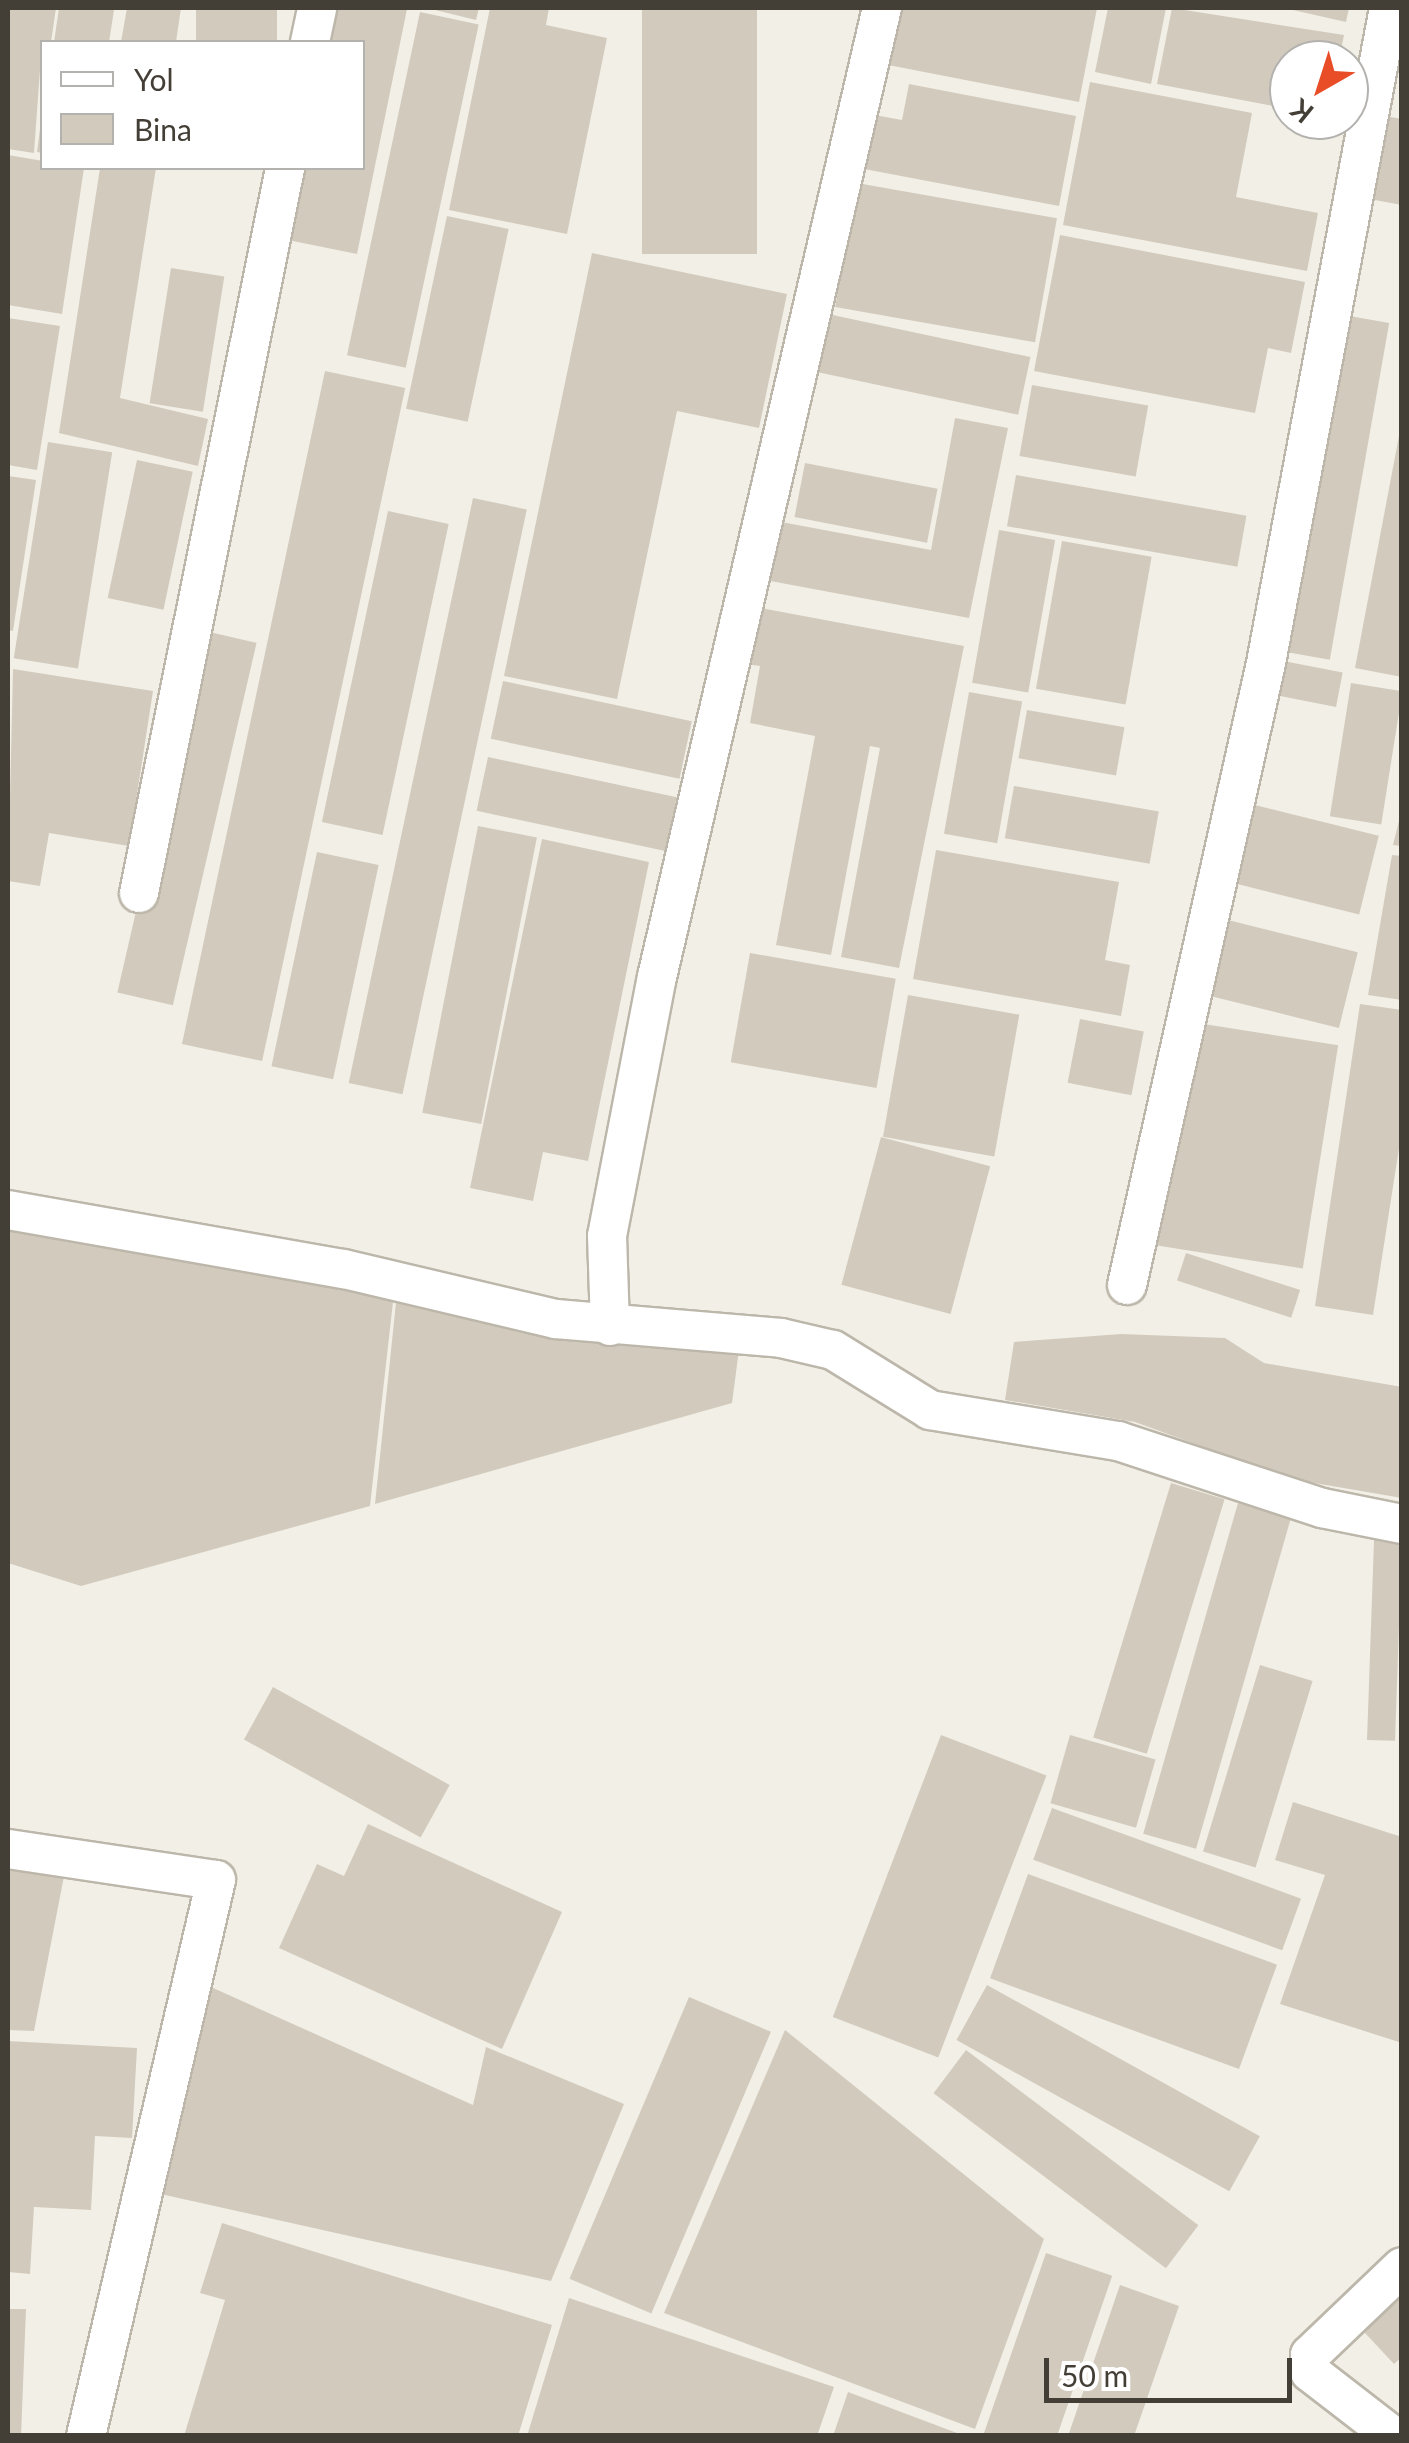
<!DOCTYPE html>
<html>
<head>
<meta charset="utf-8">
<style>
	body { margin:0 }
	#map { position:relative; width:1409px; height:2443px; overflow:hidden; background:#f2efe7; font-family:Lato,sans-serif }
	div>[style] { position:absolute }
	.building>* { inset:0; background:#d2cbbd; transform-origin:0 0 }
	.roads { filter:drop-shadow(2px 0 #bcb7aa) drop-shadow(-2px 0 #bcb7aa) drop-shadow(0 2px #bcb7aa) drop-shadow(0 -2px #bcb7aa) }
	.minor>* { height:38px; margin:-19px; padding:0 19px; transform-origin:19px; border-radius:19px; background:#fff }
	span { translate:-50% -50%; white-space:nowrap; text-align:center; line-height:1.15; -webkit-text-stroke:8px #fff; paint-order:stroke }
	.frame { position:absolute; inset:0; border:10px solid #443f36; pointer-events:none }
	.legend { position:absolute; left:40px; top:40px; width:325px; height:130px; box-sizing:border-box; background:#fff; border:2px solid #b4b2af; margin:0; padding:12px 18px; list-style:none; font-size:30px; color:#443f36 }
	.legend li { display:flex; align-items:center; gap:20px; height:50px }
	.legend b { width:50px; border:2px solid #b4b2af }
	.north { position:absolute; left:1269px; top:40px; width:100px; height:100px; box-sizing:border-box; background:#fff; border:2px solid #b4b2af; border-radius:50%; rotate:219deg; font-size:28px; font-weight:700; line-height:40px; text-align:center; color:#443f36 }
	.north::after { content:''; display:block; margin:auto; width:35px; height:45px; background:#e84d28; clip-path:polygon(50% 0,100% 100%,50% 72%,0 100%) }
	.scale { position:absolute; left:1044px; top:2358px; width:248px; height:45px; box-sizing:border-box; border:5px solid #443f36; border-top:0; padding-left:12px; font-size:30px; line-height:35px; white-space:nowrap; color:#443f36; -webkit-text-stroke:8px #fff; paint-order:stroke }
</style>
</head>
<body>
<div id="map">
	<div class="building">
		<i style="clip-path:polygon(8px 8px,56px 8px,51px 42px,42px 42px,34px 153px,8px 149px)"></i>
		<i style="clip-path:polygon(59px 8px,114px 10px,109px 42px,54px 42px)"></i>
		<i style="clip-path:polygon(127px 8px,181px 8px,176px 42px,121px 42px)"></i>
		<i style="left:196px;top:8px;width:81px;height:34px"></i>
		<i style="clip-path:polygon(320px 8px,407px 9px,357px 254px,273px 237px,287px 168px,362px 168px,362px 42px,313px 42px)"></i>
		<i style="clip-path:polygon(427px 8px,479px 8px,476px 20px)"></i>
		<i style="clip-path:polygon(490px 8px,549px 8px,546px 25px,607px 38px,567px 234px,449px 210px)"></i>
		<i style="left:642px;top:8px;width:115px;height:246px"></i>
		<i style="clip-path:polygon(894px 8px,1097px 8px,1079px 102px,883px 64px)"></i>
		<i style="clip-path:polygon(1108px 8px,1166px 8px,1151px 84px,1095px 72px)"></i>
		<i style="clip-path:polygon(1172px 8px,1344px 35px,1339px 60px,1289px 60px,1289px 109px,1157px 84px)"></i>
		<i style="clip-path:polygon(1284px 8px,1349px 8px,1346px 22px)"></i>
		<i style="left:420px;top:12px;width:60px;height:351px;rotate:12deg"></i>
		<i style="clip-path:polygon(1090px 82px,1252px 113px,1236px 197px,1318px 213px,1307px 271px,1063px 225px)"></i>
		<i style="clip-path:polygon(909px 84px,1076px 116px,1059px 206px,859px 168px,869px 114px,902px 120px)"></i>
		<i style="clip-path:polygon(1379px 115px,1402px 119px,1402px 205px,1364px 198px)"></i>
		<i style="clip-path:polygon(40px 129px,42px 129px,42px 153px,37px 152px)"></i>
		<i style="clip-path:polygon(8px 155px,84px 168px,62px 314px,8px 305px)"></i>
		<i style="clip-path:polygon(100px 168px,156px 168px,120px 398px,208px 419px,198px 466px,59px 433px)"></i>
		<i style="left:857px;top:183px;width:203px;height:126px;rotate:10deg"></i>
		<i style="left:447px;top:216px;width:63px;height:197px;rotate:12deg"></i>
		<i style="clip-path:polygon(1060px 235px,1305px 282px,1291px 353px,1268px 348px,1255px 413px,1034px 371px)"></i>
		<i style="clip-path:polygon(592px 253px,787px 294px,759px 428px,677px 411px,617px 699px,504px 676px)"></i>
		<i style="left:171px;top:268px;width:54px;height:137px;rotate:9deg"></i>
		<i style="left:828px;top:314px;width:207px;height:59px;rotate:12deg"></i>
		<i style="left:1338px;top:314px;width:52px;height:342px;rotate:10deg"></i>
		<i style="clip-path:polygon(8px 318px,60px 326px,37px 470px,8px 465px)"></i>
		<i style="left:325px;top:371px;width:82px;height:688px;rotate:12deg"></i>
		<i style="left:1032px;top:385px;width:118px;height:72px;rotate:10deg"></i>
		<i style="clip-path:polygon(955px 418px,1008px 428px,969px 618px,765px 580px,776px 521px,931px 550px)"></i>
		<i style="clip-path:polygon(1402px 420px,1402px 677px,1355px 668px)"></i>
		<i style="left:48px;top:442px;width:65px;height:219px;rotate:9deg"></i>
		<i style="left:137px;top:460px;width:57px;height:141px;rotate:12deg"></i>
		<i style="left:805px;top:463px;width:135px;height:55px;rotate:11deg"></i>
		<i style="left:1016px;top:475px;width:234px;height:52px;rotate:10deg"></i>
		<i style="clip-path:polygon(8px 476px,36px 480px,13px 631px,8px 630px)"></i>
		<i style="left:473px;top:498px;width:55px;height:598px;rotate:12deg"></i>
		<i style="left:388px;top:511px;width:62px;height:318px;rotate:12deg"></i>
		<i style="left:999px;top:530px;width:57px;height:155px;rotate:10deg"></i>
		<i style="left:1062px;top:541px;width:91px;height:150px;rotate:10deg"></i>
		<i style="clip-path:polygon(755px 607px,964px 646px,899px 968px,841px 957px,880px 748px,870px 746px,831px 955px,776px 945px,815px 736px,750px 723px,760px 666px,745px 664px)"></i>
		<i style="left:201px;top:630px;width:57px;height:372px;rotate:13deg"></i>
		<i style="left:1273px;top:659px;width:71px;height:35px;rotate:11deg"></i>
		<i style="clip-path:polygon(13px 669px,153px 691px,129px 846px,49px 833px,40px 886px,8px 881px)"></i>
		<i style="left:503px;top:681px;width:193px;height:59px;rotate:12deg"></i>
		<i style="left:1351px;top:683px;width:52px;height:135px;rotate:9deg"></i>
		<i style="left:969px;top:692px;width:54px;height:144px;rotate:10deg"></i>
		<i style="left:1027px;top:710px;width:99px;height:49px;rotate:10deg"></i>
		<i style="left:488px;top:757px;width:193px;height:55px;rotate:12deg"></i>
		<i style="left:1014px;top:786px;width:147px;height:53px;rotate:10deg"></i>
		<i style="left:1239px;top:801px;width:144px;height:81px;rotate:14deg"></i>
		<i style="clip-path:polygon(1402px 809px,1402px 846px,1393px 845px)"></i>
		<i style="left:478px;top:826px;width:60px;height:292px;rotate:11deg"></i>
		<i style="clip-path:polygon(542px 839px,649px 862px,588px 1161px,543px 1152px,533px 1201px,470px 1188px)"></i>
		<i style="clip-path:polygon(936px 850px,1119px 882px,1105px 960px,1130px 965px,1121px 1016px,913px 979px)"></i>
		<i style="left:317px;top:852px;width:63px;height:219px;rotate:12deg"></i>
		<i style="clip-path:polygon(1392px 855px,1402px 856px,1402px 1000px,1368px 995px)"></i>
		<i style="left:1220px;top:918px;width:142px;height:78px;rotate:14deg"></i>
		<i style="left:750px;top:953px;width:148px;height:111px;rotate:10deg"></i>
		<i style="left:908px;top:995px;width:113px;height:144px;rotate:10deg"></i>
		<i style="clip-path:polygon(1360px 1004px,1402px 1010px,1402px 1129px,1373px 1315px,1315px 1306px)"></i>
		<i style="left:1080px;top:1019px;width:65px;height:65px;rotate:11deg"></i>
		<i style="left:1191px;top:1022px;width:149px;height:226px;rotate:9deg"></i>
		<i style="left:881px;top:1137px;width:113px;height:153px;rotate:15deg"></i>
		<i style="clip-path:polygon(8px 1222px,394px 1293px,370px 1506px,81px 1586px,8px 1563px)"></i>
		<i style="left:1186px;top:1253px;width:120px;height:29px;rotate:18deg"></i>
		<i style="clip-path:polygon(397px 1293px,740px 1342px,732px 1403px,375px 1504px)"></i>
		<i style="clip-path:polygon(1121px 1334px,1225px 1338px,1264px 1363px,1402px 1387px,1402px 1498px,1291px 1479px,1135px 1422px,1005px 1400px,1014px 1342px)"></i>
		<i style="left:1171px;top:1483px;width:56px;height:266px;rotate:17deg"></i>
		<i style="left:1238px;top:1503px;width:55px;height:344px;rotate:16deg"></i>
		<i style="left:1374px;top:1540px;width:28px;height:200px;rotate:2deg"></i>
		<i style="left:1260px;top:1665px;width:55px;height:195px;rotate:17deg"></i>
		<i style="left:273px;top:1687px;width:202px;height:60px;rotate:29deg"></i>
		<i style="left:941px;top:1735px;width:113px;height:302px;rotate:21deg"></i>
		<i style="left:1070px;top:1735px;width:89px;height:71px;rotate:16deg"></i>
		<i style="clip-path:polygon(1293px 1802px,1402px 1837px,1402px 2043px,1280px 2004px,1325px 1875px,1275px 1860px)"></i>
		<i style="left:1052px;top:1808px;width:265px;height:55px;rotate:20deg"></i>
		<i style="clip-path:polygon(368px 1824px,562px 1912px,502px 2049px,279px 1948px,317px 1864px,344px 1876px)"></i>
		<i style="clip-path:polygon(8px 1860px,65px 1871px,34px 2031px,8px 2030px)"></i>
		<i style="left:1028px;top:1874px;width:265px;height:111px;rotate:20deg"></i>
		<i style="clip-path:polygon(202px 1983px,473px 2105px,486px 2047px,624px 2104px,551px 2281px,156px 2193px)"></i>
		<i style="left:987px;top:1985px;width:312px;height:63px;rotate:29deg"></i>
		<i style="left:689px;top:1997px;width:89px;height:306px;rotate:23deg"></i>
		<i style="clip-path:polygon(785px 2030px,1044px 2239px,975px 2429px,664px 2313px)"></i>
		<i style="clip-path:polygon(8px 2041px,137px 2048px,132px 2138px,95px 2136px,91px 2210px,34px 2207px,30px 2274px,8px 2272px)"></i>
		<i style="left:966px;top:2050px;width:291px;height:54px;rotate:37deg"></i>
		<i style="clip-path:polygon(222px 2223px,552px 2325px,518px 2436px,184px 2436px,225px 2300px,200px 2293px)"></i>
		<i style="left:1046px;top:2253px;width:70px;height:193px;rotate:19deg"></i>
		<i style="clip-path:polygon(1402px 2270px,1402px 2357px,1394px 2364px,1351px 2318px)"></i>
		<i style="clip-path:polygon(1120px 2285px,1179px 2306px,1134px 2436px,1068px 2436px)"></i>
		<i style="clip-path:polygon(569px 2298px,834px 2387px,817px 2436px,527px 2436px)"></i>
		<i style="clip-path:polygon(8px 2309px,26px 2309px,21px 2436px,8px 2436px)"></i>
		<i style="clip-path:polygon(848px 2392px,957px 2433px,956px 2436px,833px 2436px)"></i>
	</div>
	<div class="roads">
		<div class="minor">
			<i style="left:310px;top:42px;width:35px;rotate:-78deg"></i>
			<i style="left:139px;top:893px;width:740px;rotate:-78.61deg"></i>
			<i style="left:8px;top:1210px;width:341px;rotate:10deg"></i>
			<i style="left:344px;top:1269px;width:218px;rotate:13.3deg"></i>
			<i style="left:556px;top:1319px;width:226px;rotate:4.8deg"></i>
			<i style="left:781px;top:1338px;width:53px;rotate:13deg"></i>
			<i style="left:833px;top:1350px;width:114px;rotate:31.7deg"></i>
			<i style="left:930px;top:1410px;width:191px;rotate:9.4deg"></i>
			<i style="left:1118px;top:1441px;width:215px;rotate:18.2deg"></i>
			<i style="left:1322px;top:1508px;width:82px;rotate:11.3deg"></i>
			<i style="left:1127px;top:1285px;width:637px;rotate:-77.4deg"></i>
			<i style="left:1266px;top:663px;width:666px;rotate:-79.36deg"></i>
			<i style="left:610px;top:1326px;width:90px;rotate:-91.9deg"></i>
			<i style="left:607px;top:1236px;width:264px;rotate:-79.1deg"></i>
			<i style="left:657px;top:977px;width:995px;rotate:-76.93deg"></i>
			<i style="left:8px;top:1849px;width:210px;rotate:8.5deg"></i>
			<i style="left:216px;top:1880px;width:571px;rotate:103.16deg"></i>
			<i style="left:1389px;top:2433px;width:100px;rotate:-142.3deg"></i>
			<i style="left:1310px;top:2372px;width:17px;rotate:-90deg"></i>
			<i style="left:1310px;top:2355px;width:127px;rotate:-43.7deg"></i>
		</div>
	</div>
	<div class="frame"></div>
	<ul class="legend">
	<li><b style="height:12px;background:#fff"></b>Yol</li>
	<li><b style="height:28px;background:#d2cbbd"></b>Bina</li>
	</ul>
	<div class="north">K</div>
	<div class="scale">50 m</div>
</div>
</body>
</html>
